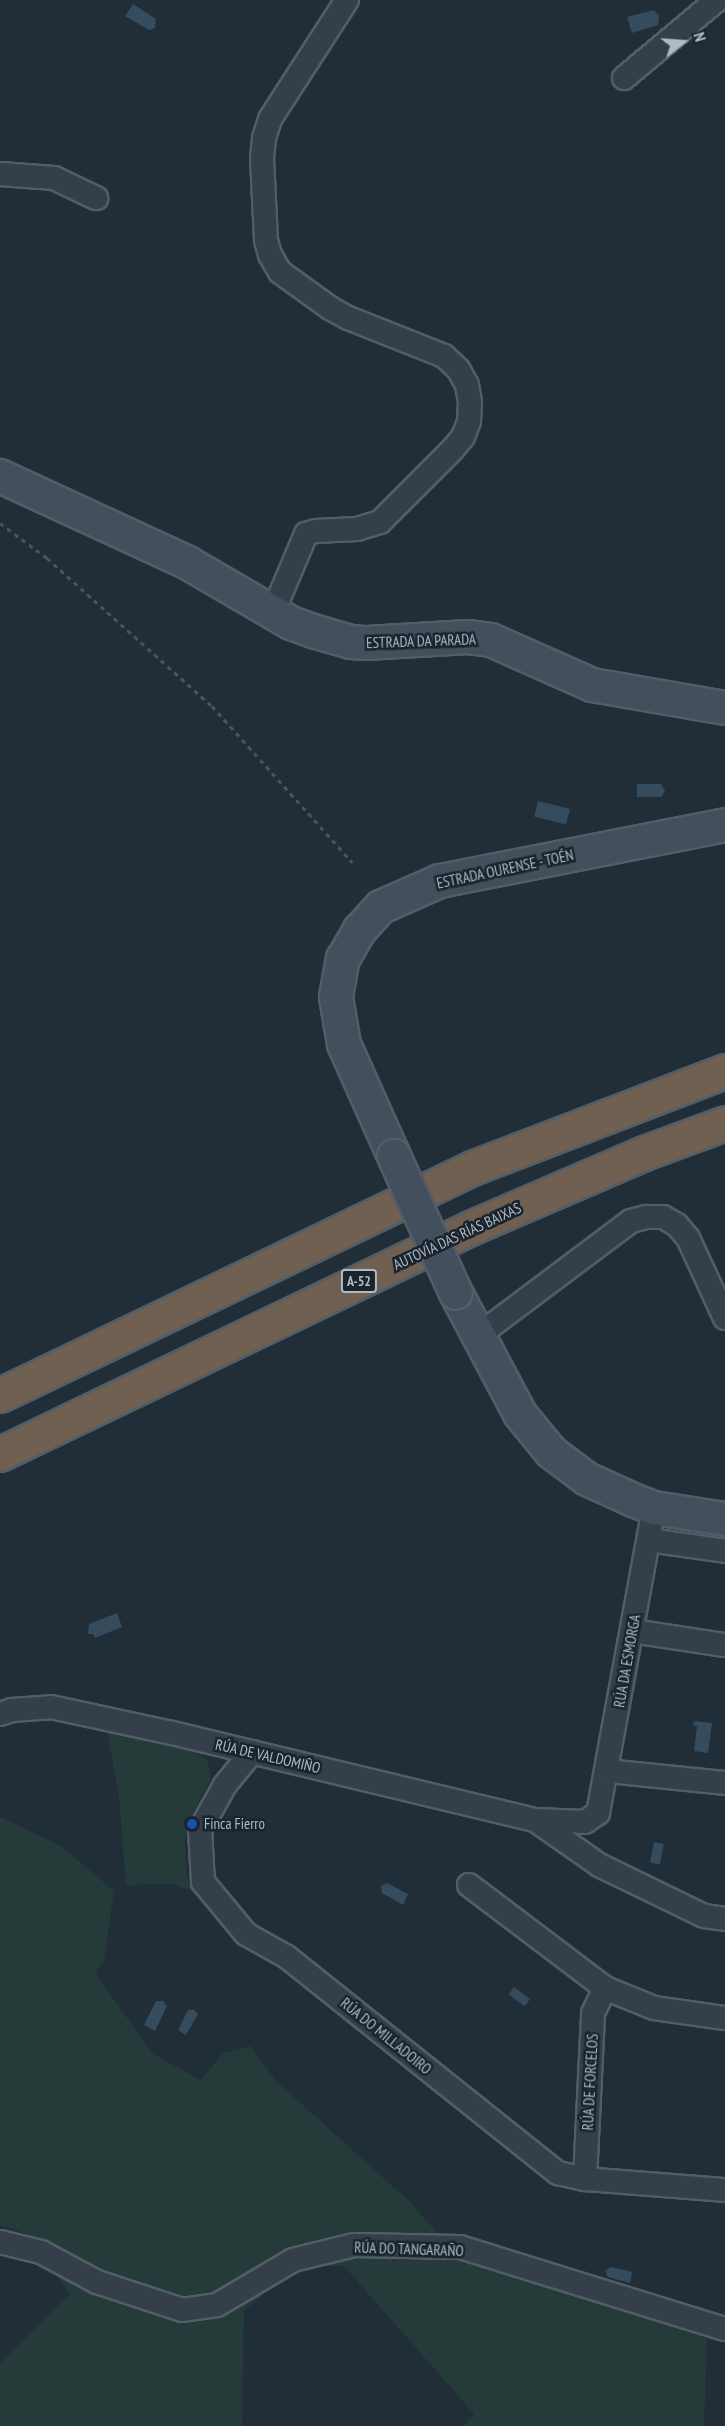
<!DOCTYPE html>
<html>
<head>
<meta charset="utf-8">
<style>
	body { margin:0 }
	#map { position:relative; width:725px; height:2426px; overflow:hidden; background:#212e38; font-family:"PT Sans Narrow",sans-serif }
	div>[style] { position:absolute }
	.green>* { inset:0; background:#243b3a }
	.water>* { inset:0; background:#354c5f; transform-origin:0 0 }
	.path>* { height:3px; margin-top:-1.5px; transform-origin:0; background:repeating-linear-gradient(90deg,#435858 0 4.5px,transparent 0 9px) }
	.roads { filter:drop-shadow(2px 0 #525d66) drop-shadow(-2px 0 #525d66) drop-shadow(0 2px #525d66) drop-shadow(0 -2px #525d66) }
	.street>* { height:22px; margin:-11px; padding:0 11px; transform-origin:11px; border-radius:11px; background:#353f49 }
	.secondary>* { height:32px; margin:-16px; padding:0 16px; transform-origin:16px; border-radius:16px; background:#434f5c }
	.highway>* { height:33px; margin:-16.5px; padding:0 16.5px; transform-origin:16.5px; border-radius:16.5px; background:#6f6052 }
	.bridges { filter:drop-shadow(2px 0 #525d66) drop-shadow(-2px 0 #525d66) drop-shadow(0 2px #525d66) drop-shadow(0 -2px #525d66) }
	.secondary-bridge>* { height:32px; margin:-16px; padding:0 16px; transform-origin:16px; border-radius:16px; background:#434f5c }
	.dots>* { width:16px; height:16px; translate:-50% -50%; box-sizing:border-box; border:3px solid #1a242d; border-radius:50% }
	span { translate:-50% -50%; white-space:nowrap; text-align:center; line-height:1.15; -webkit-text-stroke:5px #1a242d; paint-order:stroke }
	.shield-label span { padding:2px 4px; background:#1a242d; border:2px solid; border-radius:4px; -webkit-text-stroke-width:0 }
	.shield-label { font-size:14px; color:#afbac5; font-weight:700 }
	.street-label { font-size:15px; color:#afbac5 }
	.poi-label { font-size:15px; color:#afbac5 }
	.left { translate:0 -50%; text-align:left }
	.north { position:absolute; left:653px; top:12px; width:60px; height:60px; -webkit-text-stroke:4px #1a242d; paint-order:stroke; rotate:73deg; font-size:16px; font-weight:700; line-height:24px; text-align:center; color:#afbac5 }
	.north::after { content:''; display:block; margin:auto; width:21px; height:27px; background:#afbac5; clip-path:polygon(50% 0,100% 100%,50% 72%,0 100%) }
</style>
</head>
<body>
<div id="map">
	<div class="green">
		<i style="clip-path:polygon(107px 1730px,197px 1753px,208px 1761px,211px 1779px,191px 1816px,185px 1842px,187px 1876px,192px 1891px,171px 1884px,126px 1885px,119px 1797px)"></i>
		<i style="clip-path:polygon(0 1817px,61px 1846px,114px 1891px,104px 1961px,95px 1973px,153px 2054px,201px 2080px,223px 2053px,250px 2046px,276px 2081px,408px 2200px,458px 2256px,707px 2338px,704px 2426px,464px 2426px,474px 2414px,344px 2266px,299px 2266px,244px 2310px,242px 2426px,0 2426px,0 2363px,70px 2294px,24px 2233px,0 2225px)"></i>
	</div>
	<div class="water">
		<i style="clip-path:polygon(133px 4px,156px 19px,155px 28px,149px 30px,125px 16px)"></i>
		<i style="clip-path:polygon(654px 10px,659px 16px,658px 25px,632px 33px,627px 17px)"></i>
		<i style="clip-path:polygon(637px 784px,661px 784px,665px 791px,661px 797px,637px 797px)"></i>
		<i style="left:538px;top:801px;width:33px;height:16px;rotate:14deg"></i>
		<i style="clip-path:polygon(117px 1613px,122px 1627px,95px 1638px,93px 1634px,88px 1634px,89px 1624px)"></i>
		<i style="clip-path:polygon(694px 1721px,712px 1723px,708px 1753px,694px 1751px,697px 1726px,693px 1726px)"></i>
		<i style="left:654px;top:1842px;width:10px;height:21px;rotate:11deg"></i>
		<i style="clip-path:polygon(387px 1883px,408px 1894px,403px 1905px,382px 1893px,381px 1886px)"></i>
		<i style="left:514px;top:1987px;width:20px;height:9px;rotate:37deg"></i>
		<i style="clip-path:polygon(156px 2001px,163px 2001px,167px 2006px,155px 2031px,144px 2025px)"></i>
		<i style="clip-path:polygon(188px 2010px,194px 2010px,198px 2014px,186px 2035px,178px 2030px)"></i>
		<i style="clip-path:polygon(611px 2267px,632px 2272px,630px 2283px,608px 2277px,605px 2271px)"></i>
	</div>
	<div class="path">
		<i style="left:0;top:523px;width:59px;rotate:36.7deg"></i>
		<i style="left:47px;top:558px;width:222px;rotate:41.9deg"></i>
		<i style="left:212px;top:706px;width:210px;rotate:48.1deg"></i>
	</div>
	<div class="roads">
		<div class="street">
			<i style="left:624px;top:78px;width:121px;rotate:-40deg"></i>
			<i style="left:0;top:174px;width:54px;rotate:4.2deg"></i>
			<i style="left:54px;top:178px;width:47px;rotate:25.5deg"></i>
			<i style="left:273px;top:612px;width:85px;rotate:-67.1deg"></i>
			<i style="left:306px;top:534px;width:10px;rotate:-17deg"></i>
			<i style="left:316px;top:531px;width:41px;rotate:-2.8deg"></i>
			<i style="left:357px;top:529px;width:24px;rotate:-17deg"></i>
			<i style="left:380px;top:522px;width:102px;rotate:-45deg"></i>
			<i style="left:452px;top:450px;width:17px;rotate:-50deg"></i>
			<i style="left:463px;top:437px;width:17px;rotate:-69deg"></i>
			<i style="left:469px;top:421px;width:19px;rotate:-87deg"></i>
			<i style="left:470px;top:402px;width:17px;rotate:-100deg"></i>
			<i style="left:467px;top:385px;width:18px;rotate:-119deg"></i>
			<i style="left:458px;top:369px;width:19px;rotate:-137deg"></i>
			<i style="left:444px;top:356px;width:103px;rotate:-158.4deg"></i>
			<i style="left:348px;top:318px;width:21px;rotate:-151deg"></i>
			<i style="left:330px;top:308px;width:62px;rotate:-144.2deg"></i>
			<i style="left:280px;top:272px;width:20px;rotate:-120deg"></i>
			<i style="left:270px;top:255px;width:16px;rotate:-105deg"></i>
			<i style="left:266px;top:240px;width:82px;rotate:-92.8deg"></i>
			<i style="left:262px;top:158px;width:20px;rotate:-84deg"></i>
			<i style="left:264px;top:138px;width:20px;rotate:-72deg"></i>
			<i style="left:270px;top:119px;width:142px;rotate:-57.1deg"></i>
			<i style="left:479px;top:1335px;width:190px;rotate:-36.9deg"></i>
			<i style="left:631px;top:1221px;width:16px;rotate:-15deg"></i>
			<i style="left:646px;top:1217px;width:17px"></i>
			<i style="left:663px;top:1217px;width:16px;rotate:30deg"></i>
			<i style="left:677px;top:1225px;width:17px;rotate:50deg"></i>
			<i style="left:688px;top:1238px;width:88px;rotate:65.2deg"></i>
			<i style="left:649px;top:1540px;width:77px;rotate:8.2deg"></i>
			<i style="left:632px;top:1631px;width:94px;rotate:8.6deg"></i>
			<i style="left:0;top:1714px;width:13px;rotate:-18deg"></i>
			<i style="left:12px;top:1710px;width:39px;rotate:-4deg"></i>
			<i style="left:51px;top:1707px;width:120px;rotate:12.1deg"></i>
			<i style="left:168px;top:1732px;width:377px;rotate:13.5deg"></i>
			<i style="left:535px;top:1820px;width:50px;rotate:2.3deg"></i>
			<i style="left:585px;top:1822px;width:16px;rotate:-35deg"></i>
			<i style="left:598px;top:1813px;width:310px;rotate:-79.6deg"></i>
			<i style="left:252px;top:1752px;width:43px;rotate:129.3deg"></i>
			<i style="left:225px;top:1785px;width:51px;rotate:119.1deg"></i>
			<i style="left:200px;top:1830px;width:52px;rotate:86.7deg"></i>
			<i style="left:203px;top:1882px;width:67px;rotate:50.4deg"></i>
			<i style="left:246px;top:1934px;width:47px;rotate:29.3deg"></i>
			<i style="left:287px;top:1957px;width:347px;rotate:38.6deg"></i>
			<i style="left:558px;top:2173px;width:28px;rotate:13deg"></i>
			<i style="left:585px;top:2179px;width:140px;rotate:4.5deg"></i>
			<i style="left:607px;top:1771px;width:119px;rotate:5.8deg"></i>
			<i style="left:535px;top:1820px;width:78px;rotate:35.1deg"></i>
			<i style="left:599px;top:1865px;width:117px;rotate:25.9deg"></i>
			<i style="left:704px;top:1916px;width:21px;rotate:8deg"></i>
			<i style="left:469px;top:1885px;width:171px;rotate:37.1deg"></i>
			<i style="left:605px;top:1988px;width:53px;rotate:22.2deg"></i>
			<i style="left:654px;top:2008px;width:72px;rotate:8deg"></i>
			<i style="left:585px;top:2179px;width:166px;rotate:-87.2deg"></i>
			<i style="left:593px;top:2013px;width:28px;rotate:-64deg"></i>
			<i style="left:0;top:2242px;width:42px;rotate:13.7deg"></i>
			<i style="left:41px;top:2252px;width:64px;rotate:28.2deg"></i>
			<i style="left:97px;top:2282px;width:89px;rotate:18.2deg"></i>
			<i style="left:182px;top:2310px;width:35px;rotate:-8deg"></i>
			<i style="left:217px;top:2305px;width:88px;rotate:-30.6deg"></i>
			<i style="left:293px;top:2260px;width:63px;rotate:-13.8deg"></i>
			<i style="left:354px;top:2245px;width:106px;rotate:1.1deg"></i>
			<i style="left:460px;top:2247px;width:277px;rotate:17.2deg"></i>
		</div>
		<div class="secondary">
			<i style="left:0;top:476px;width:207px;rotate:24.8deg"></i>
			<i style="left:188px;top:563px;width:119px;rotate:30.2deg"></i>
			<i style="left:291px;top:623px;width:23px;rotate:20deg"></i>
			<i style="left:313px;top:631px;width:40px;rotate:16deg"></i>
			<i style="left:351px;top:642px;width:16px;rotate:4deg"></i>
			<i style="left:367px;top:643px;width:101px;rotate:-3.4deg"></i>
			<i style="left:468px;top:637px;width:23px;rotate:7deg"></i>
			<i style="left:491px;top:640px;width:111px;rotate:24deg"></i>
			<i style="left:592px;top:685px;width:135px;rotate:9.8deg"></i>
			<i style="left:394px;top:1156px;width:123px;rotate:-114.1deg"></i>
			<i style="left:344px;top:1044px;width:48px;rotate:-99.7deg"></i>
			<i style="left:336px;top:997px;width:39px;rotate:-80deg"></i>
			<i style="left:343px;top:959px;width:34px;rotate:-60deg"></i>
			<i style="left:360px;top:930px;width:31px;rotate:-48deg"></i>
			<i style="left:381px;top:907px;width:64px;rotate:-23.8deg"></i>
			<i style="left:440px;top:881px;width:290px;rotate:-11.1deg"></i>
			<i style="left:456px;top:1293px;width:137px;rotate:62.1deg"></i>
			<i style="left:520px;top:1414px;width:49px;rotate:50.8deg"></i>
			<i style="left:551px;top:1452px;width:45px;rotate:36.9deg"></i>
			<i style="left:587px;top:1479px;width:51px;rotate:24.5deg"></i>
			<i style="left:633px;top:1500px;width:22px;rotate:21deg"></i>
			<i style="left:654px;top:1508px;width:72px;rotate:8.8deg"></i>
		</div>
		<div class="highway">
			<i style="left:0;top:1395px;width:524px;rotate:-25.68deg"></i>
			<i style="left:472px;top:1168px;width:271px;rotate:-21deg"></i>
			<i style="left:0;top:1454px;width:522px;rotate:-25.68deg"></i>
			<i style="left:470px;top:1228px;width:189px;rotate:-23.3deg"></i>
			<i style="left:644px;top:1153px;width:86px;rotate:-20.3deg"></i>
		</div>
	</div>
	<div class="bridges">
		<div class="secondary-bridge">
			<i style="left:394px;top:1156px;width:150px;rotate:65.7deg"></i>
		</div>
	</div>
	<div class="dots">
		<i style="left:192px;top:1824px;background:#1a4fb4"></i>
	</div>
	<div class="shield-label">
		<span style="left:359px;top:1281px">A-52</span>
	</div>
	<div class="street-label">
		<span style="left:421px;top:641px;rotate:-2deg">ESTRADA DA PARADA</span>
		<span style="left:505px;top:869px;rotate:-12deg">ESTRADA OURENSE - TOÉN</span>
		<span style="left:457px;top:1236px;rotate:-25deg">AUTOVÍA DAS RÍAS BAIXAS</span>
		<span style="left:627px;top:1661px;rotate:-80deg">RÚA DA ESMORGA</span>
		<span style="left:268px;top:1756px;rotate:13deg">RÚA DE VALDOMIÑO</span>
		<span style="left:386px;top:2036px;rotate:39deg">RÚA DO MILLADOIRO</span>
		<span style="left:590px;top:2082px;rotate:-87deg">RÚA DE FORCELOS</span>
		<span style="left:409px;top:2249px;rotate:2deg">RÚA DO TANGARAÑO</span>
	</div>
	<div class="poi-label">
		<span class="left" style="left:204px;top:1824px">Finca Fierro</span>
	</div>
	<div class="north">N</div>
</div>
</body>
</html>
